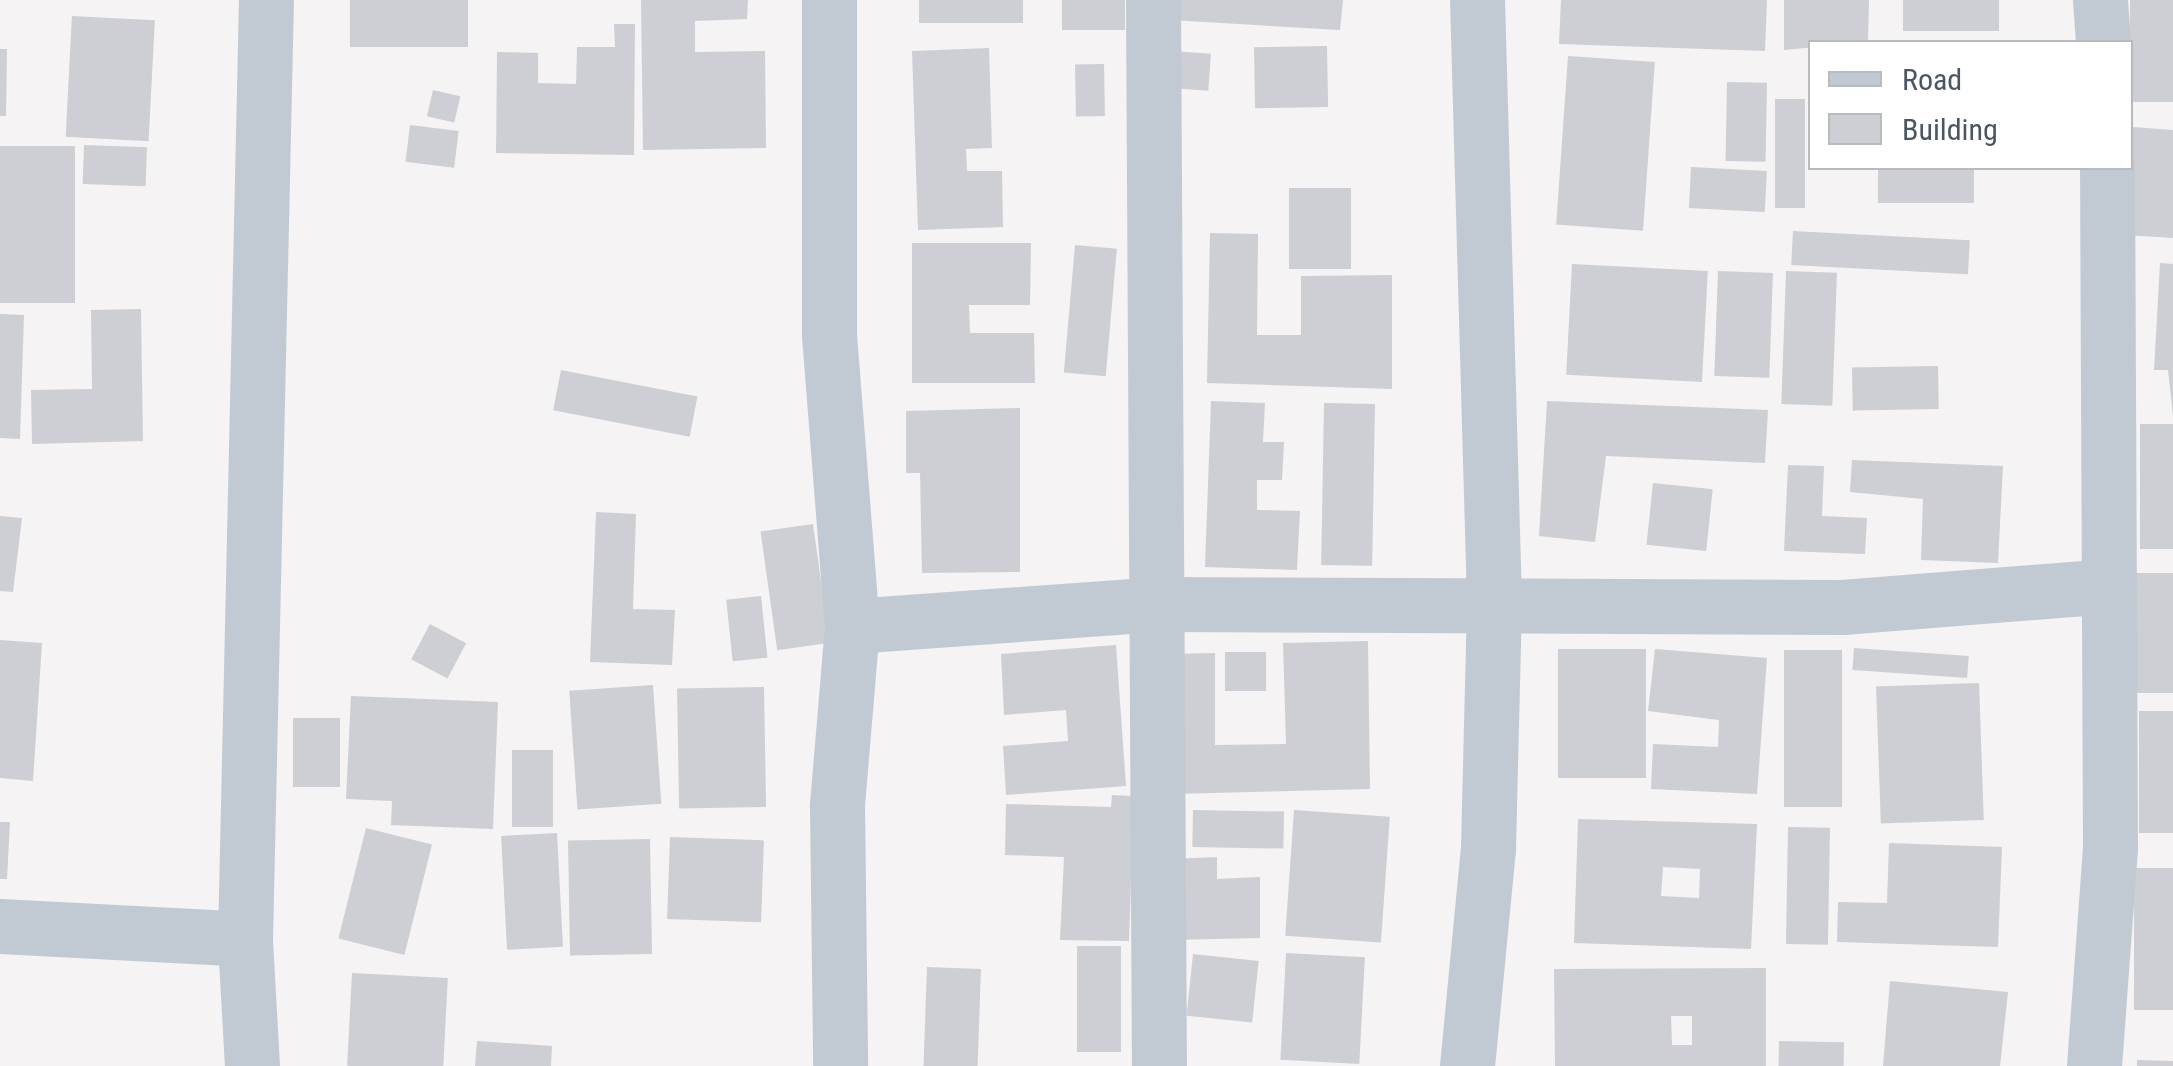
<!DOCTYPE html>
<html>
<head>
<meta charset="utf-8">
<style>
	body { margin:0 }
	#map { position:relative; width:2173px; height:1066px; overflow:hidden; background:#f5f3f3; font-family:"Roboto Condensed",sans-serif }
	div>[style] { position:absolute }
	.building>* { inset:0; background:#cdcfd5; transform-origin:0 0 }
	.minor>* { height:55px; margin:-27.5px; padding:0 27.5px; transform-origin:27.5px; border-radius:27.5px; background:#c1cad2 }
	span { translate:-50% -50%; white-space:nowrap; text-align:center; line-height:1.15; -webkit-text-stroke:8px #fff; paint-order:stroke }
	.legend { position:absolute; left:1808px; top:40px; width:325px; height:130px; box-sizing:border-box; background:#fff; border:2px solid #b7bbc0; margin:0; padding:12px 18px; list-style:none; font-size:30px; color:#4a5661 }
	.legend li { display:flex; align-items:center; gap:20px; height:50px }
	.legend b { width:50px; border:2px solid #b7bbc0 }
</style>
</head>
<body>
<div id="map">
	<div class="building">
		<i style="left:350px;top:0;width:118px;height:47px"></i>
		<i style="clip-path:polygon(641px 0,748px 0,747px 19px,695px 21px,695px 52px,765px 51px,766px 148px,643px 150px)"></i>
		<i style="left:919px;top:0;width:104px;height:23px"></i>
		<i style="left:1062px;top:0;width:63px;height:30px"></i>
		<i style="clip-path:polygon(1171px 0,1343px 0,1340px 30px,1170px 20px)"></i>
		<i style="clip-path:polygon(1561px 0,1767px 0,1765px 51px,1559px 44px)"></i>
		<i style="clip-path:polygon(1784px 0,1869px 0,1868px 42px,1784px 50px)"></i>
		<i style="left:1903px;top:0;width:96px;height:31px"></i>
		<i style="left:2130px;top:0;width:43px;height:102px"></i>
		<i style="left:72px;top:16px;width:83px;height:121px;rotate:3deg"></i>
		<i style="clip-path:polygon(614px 24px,635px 24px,634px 155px,496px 153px,497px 52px,538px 53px,538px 83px,576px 84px,577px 47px,615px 47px)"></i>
		<i style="left:1327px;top:46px;width:61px;height:73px;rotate:89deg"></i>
		<i style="clip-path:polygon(989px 48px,992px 148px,966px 149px,967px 171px,1002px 171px,1003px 227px,918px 230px,912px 51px)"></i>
		<i style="clip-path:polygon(0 49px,7px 49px,6px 116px,0 116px)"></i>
		<i style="left:1172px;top:51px;width:39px;height:37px;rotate:4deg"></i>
		<i style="left:1568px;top:56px;width:87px;height:169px;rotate:4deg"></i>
		<i style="left:1104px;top:64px;width:52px;height:29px;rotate:89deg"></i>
		<i style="left:1727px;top:82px;width:40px;height:79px;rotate:1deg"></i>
		<i style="left:433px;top:90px;width:28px;height:27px;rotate:13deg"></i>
		<i style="left:1805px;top:99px;width:109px;height:30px;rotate:90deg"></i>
		<i style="left:410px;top:125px;width:49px;height:37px;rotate:7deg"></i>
		<i style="clip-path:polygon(2133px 127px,2173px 130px,2173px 238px,2125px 235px)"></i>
		<i style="left:84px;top:145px;width:63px;height:39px;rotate:2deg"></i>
		<i style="left:75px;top:146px;width:157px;height:75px;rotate:90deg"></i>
		<i style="left:1691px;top:167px;width:76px;height:41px;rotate:3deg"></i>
		<i style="left:1878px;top:168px;width:96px;height:35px"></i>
		<i style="left:1289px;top:188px;width:62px;height:81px"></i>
		<i style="left:1793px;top:231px;width:177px;height:34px;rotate:3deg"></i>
		<i style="clip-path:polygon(1210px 233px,1258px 234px,1257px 335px,1301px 335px,1301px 276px,1392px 275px,1392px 389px,1207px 383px)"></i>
		<i style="clip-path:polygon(912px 243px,1031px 243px,1030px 305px,969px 305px,970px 333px,1034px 333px,1035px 383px,912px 383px)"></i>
		<i style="left:1075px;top:245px;width:42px;height:128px;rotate:5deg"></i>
		<i style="clip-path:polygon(2160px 263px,2173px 264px,2173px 416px,2168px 370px,2154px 370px)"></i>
		<i style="left:1572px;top:264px;width:136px;height:111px;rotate:3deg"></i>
		<i style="left:1718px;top:271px;width:55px;height:105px;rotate:2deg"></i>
		<i style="left:1786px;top:271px;width:51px;height:133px;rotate:2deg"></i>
		<i style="clip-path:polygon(141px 309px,143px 441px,32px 444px,31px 390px,92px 389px,91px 310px)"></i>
		<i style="clip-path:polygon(0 314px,24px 315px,20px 439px,0 438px)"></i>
		<i style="left:1938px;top:366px;width:43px;height:86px;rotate:89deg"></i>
		<i style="left:561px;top:370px;width:139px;height:41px;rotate:11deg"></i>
		<i style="clip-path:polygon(1211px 401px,1265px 403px,1263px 442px,1284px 442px,1282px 480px,1257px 480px,1257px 510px,1300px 511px,1297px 570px,1205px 567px)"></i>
		<i style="clip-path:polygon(1547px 401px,1768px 410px,1765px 463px,1606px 456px,1595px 542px,1539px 536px)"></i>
		<i style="left:1324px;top:403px;width:51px;height:162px;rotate:1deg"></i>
		<i style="clip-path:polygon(1020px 408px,1020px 572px,922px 573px,920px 473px,906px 473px,906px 411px)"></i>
		<i style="left:2173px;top:424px;width:125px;height:33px;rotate:90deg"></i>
		<i style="clip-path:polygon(1852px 460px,2003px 466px,1998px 563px,1921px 560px,1923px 499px,1850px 492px)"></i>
		<i style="clip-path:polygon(1788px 465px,1824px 466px,1822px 516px,1867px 518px,1865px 554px,1784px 551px)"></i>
		<i style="left:1653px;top:483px;width:60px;height:62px;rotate:6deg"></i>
		<i style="clip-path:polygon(596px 512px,636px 514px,633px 609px,675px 610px,672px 665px,590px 662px)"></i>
		<i style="clip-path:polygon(0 516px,22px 518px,13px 592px,0 591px)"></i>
		<i style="left:813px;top:524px;width:120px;height:53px;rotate:82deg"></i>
		<i style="left:2173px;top:573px;width:120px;height:49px;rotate:90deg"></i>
		<i style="left:761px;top:596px;width:62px;height:35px;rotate:84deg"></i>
		<i style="left:430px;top:624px;width:41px;height:40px;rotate:28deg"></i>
		<i style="clip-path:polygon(0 640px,42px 643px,33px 781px,0 778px)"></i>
		<i style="clip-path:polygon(1368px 641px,1370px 789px,1174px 794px,1172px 654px,1215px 653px,1215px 745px,1286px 744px,1283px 643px)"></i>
		<i style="clip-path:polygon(1116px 645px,1126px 786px,1006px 795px,1003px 746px,1068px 741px,1066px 710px,1004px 715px,1001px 654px)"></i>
		<i style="left:1854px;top:648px;width:115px;height:22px;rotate:4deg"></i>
		<i style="left:1558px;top:649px;width:88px;height:129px"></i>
		<i style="clip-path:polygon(1655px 649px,1767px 658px,1757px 794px,1651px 789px,1653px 744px,1718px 747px,1719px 720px,1648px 711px)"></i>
		<i style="left:1842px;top:650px;width:157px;height:58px;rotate:90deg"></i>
		<i style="left:1225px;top:652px;width:41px;height:39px"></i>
		<i style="left:1979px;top:683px;width:137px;height:103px;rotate:88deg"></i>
		<i style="left:653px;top:685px;width:119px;height:84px;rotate:86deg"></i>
		<i style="left:764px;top:687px;width:120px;height:87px;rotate:89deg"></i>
		<i style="clip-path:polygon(351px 696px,498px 702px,493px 829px,391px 825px,392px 801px,346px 799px)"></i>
		<i style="left:2139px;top:711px;width:34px;height:122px"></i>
		<i style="left:293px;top:718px;width:47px;height:69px"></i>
		<i style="left:512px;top:750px;width:41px;height:77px"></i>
		<i style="clip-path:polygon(1112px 795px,1134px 796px,1129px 941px,1060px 940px,1064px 857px,1005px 855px,1006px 804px,1111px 807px)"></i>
		<i style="left:1193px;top:810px;width:91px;height:37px;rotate:1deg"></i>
		<i style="left:1294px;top:810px;width:96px;height:126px;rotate:4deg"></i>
		<i style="clip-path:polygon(evenodd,1578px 819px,1757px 824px,1751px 949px,1574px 943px,1578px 819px,1663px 867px,1700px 869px,1699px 898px,1661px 896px,1663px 867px)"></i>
		<i style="clip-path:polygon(0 822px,10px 822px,7px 879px,0 879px)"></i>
		<i style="left:1788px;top:827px;width:42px;height:117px;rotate:1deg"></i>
		<i style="left:366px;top:828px;width:68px;height:114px;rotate:14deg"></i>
		<i style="left:557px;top:833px;width:114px;height:56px;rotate:87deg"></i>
		<i style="left:670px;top:837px;width:94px;height:82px;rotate:2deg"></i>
		<i style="left:650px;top:839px;width:115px;height:82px;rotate:89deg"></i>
		<i style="clip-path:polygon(1889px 843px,2002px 847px,1998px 947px,1837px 942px,1838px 902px,1887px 903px)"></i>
		<i style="clip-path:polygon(1217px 857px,1217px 879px,1260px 877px,1260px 938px,1171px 940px,1170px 859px)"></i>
		<i style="left:2134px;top:868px;width:39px;height:142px"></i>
		<i style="left:1077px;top:946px;width:44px;height:106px"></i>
		<i style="left:1286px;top:953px;width:79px;height:107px;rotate:3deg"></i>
		<i style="left:1193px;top:954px;width:66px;height:62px;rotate:6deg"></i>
		<i style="left:927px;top:967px;width:54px;height:99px;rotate:2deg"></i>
		<i style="clip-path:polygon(evenodd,1766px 968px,1766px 1066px,1555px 1066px,1554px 969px,1766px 968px,1671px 1016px,1692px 1016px,1692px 1045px,1672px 1045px,1671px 1016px)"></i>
		<i style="left:352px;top:973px;width:96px;height:93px;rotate:3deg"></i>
		<i style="clip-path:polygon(1890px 981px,2008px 992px,2000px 1066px,1883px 1066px)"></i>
		<i style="clip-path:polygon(477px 1041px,552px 1046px,551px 1066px,475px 1066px)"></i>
		<i style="left:1779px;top:1041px;width:65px;height:25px;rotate:1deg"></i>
		<i style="clip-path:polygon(2137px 1060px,2173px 1061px,2173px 1066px,2137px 1066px)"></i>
	</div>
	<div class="minor">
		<i style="left:829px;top:0;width:335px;rotate:90deg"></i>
		<i style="left:829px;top:335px;width:292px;rotate:85.5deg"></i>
		<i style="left:852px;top:626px;width:181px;rotate:94.8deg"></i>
		<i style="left:837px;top:806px;width:260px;rotate:89.3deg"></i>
		<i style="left:1153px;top:0;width:1066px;rotate:89.68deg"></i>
		<i style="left:2100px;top:0;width:42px;rotate:85.9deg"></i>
		<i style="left:852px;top:626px;width:310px;rotate:-4.1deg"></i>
		<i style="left:1161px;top:604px;width:681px;rotate:0.25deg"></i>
		<i style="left:1842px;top:607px;width:268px;rotate:-4.5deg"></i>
		<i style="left:0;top:926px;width:245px;rotate:3deg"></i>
		<i style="left:252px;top:1066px;width:127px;rotate:-93.2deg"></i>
		<i style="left:245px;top:939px;width:939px;rotate:-88.72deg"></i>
		<i style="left:1467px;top:1066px;width:219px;rotate:-84.5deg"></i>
		<i style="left:1488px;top:848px;width:247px;rotate:-88.6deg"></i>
		<i style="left:1494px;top:601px;width:601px;rotate:-91.62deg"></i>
		<i style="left:2094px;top:1066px;width:219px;rotate:-85.8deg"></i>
		<i style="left:2110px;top:848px;width:680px;rotate:-90.25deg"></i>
	</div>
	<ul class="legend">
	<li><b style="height:12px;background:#c1cad2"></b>Road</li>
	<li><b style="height:28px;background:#cdcfd5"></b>Building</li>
	</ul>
</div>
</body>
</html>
